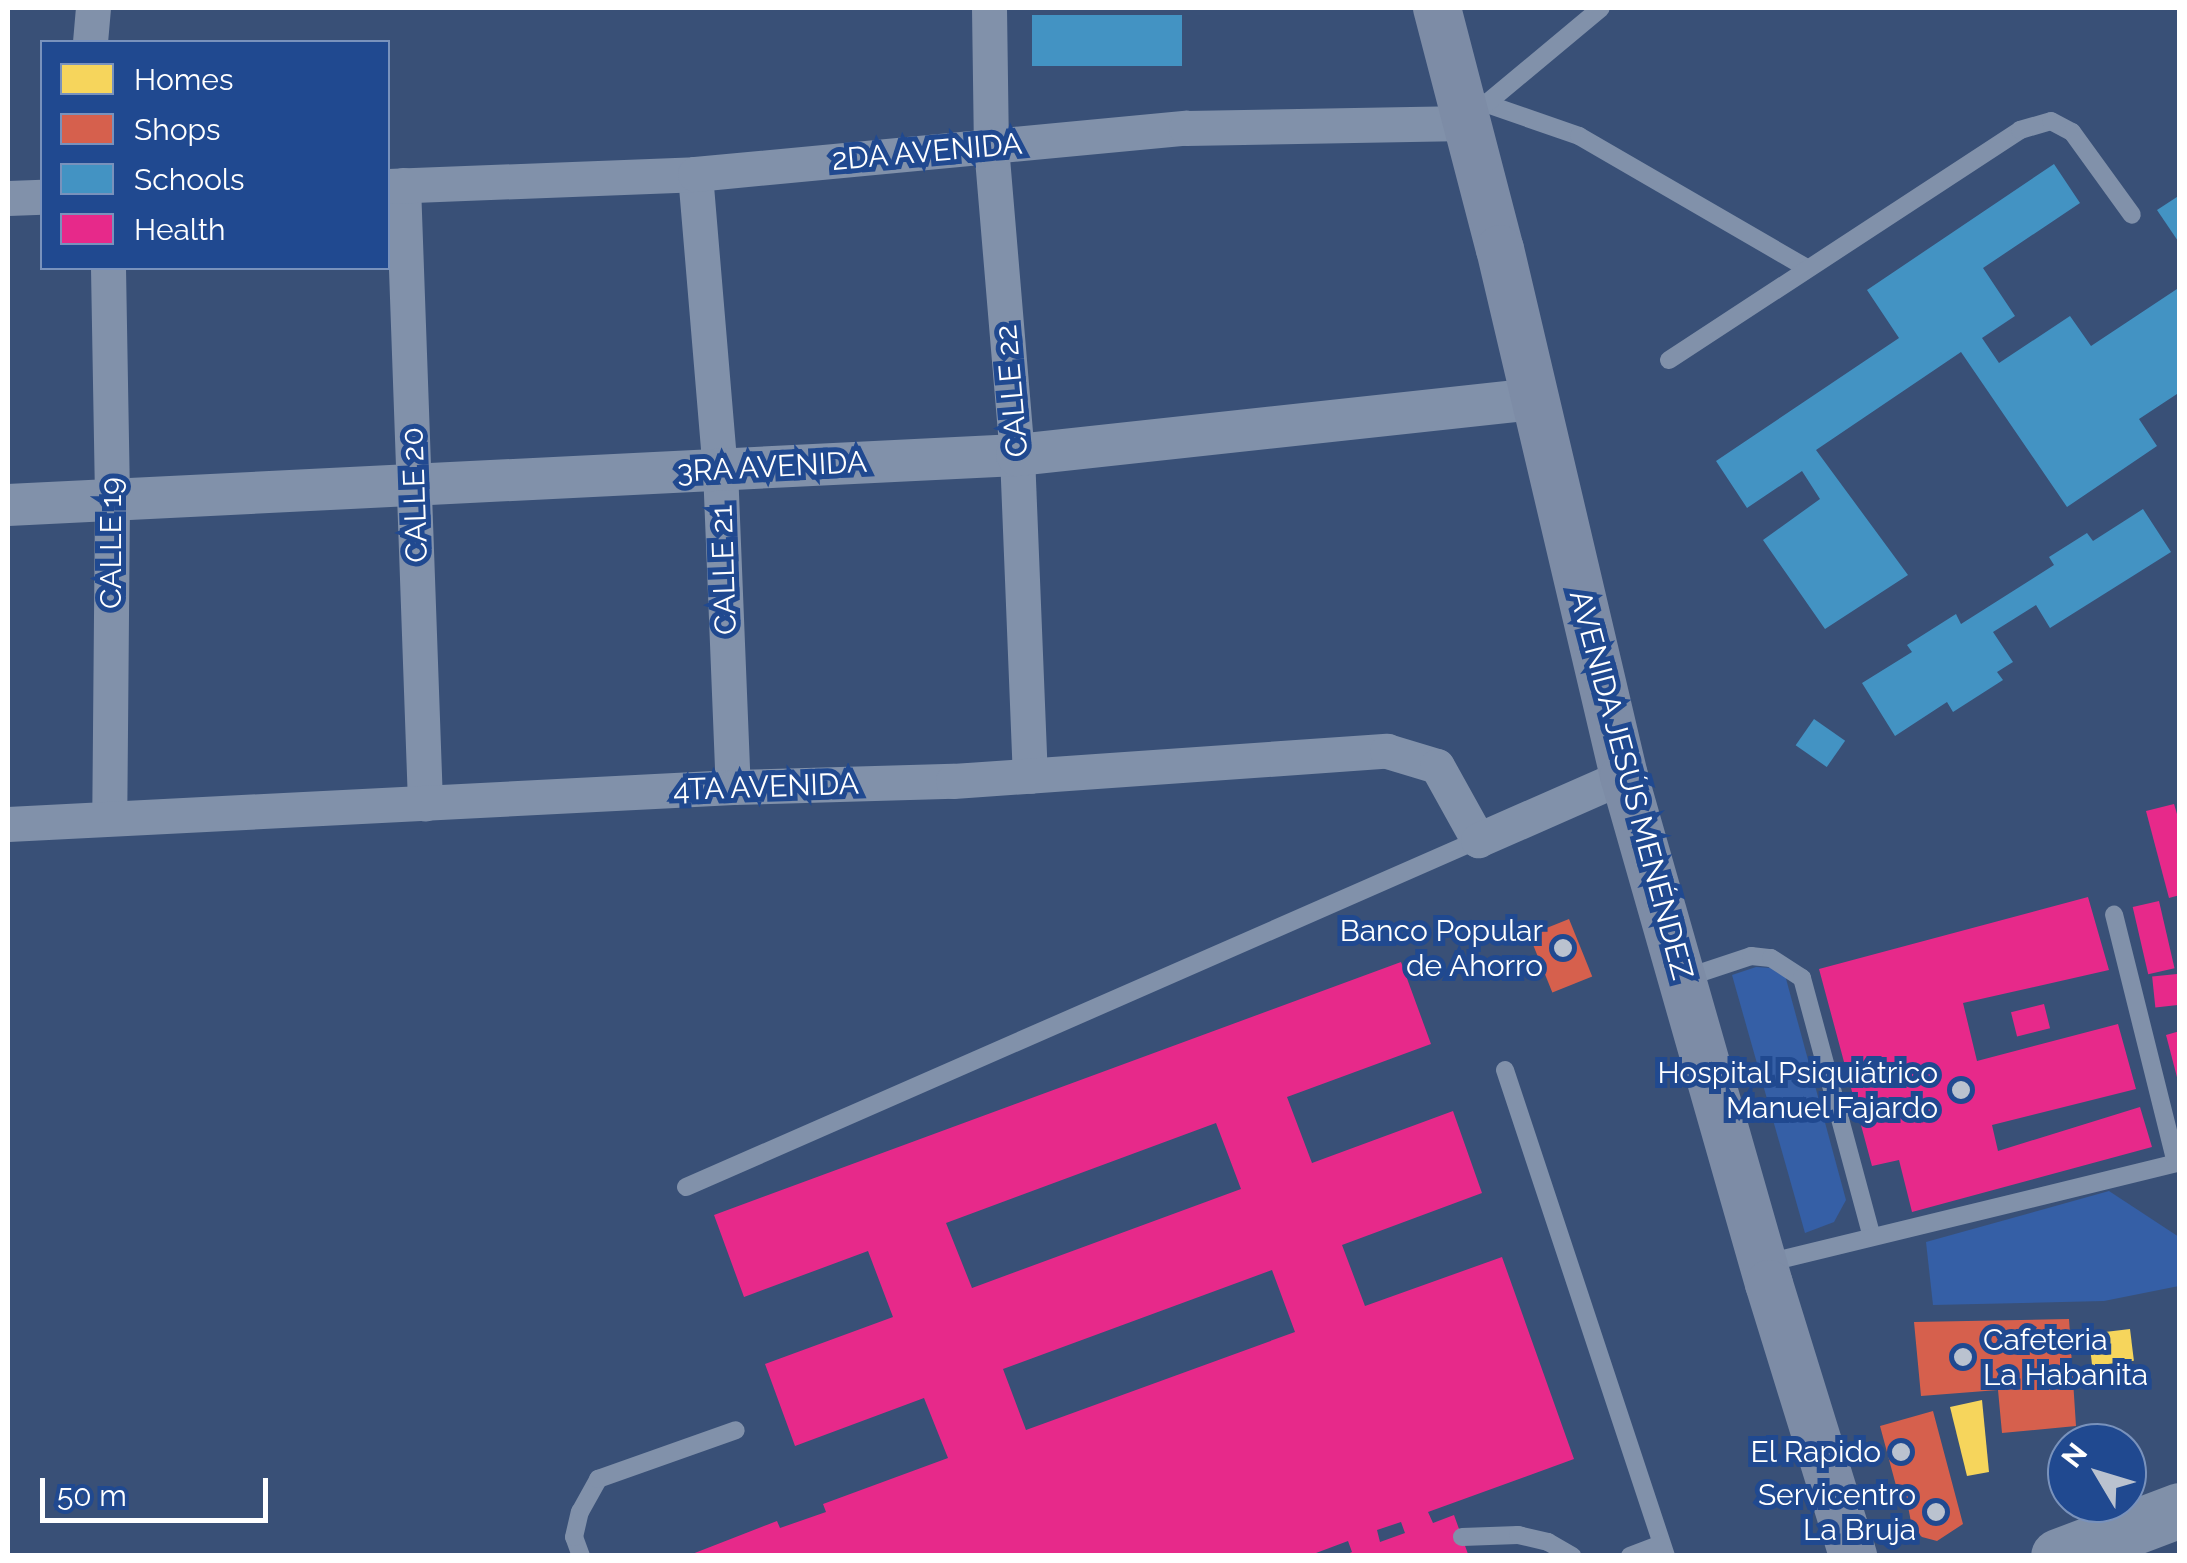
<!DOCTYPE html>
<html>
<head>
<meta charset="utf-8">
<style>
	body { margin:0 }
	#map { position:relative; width:2187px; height:1563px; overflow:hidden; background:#395077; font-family:Raleway,sans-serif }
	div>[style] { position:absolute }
	.green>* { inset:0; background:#355fa6 }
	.homes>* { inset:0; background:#f6d55c; transform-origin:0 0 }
	.shops>* { inset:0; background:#d6604d; transform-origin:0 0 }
	.schools>* { inset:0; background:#4393c3; transform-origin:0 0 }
	.health>* { inset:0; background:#e7298a; transform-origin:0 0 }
	.service>* { height:18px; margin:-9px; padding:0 9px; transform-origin:9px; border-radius:9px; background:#8191aa }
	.minor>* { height:35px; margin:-17.5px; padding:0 17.5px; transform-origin:17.5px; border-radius:17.5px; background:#8191aa }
	.tertiary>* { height:42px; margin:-21px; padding:0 21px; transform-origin:21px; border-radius:21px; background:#8191aa }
	.secondary>* { height:48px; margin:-24px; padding:0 24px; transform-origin:24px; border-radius:24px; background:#7d8ca6 }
	.primary>* { height:55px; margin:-27.5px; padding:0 27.5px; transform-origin:27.5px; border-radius:27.5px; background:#8090a9 }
	.dots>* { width:28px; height:28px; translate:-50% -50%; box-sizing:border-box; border:5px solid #204990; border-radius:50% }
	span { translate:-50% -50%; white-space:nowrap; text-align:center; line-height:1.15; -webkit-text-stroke:10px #204990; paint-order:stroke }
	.street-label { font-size:30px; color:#fff }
	.poi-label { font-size:30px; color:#fff }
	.right { translate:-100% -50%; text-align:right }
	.left { translate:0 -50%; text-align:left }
	.frame { position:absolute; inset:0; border:10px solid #fff; pointer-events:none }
	.legend { position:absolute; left:40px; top:40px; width:350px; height:230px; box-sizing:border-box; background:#204990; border:2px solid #7992bc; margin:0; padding:12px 18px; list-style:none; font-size:30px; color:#fff }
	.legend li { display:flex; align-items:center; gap:20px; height:50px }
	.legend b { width:50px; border:2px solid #7992bc }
	.north { position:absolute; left:2047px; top:1423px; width:100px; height:100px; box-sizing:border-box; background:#204990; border:2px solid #7992bc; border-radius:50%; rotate:308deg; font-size:28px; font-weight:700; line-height:40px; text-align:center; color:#fff }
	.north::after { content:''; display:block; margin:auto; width:35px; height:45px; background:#bac2cf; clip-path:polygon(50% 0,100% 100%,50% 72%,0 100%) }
	.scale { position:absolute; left:40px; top:1478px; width:228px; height:45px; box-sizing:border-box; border:5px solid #fff; border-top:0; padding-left:12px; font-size:30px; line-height:35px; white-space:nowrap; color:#fff; -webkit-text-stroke:8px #204990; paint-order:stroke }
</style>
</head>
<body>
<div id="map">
	<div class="green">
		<i style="clip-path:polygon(1756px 967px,1772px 968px,1785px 975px,1846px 1200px,1834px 1222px,1805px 1233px,1732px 975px)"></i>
		<i style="clip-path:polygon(2109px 1191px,2179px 1237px,2179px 1286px,2104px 1301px,1933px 1305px,1926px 1242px)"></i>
	</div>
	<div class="homes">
		<i style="left:2130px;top:1329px;width:32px;height:42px;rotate:83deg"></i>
		<i style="clip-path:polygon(1982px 1400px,1989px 1472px,1967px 1476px,1950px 1407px)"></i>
	</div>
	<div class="shops">
		<i style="left:1569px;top:919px;width:62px;height:43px;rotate:68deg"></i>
		<i style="clip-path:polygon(2069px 1319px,2076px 1426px,2002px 1433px,1998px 1390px,1921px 1396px,1914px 1322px)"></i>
		<i style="clip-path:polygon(1933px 1411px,1963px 1524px,1937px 1541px,1922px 1537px,1912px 1527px,1905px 1491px,1898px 1493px,1880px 1426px)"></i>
	</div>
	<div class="schools">
		<i style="left:1182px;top:15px;width:51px;height:150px;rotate:90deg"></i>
		<i style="clip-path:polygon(2054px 164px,2080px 203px,1983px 268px,2015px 316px,1982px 338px,1999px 363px,2070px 316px,2091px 346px,2180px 287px,2180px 392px,2139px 419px,2157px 446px,2067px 507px,1961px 352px,1816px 450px,1908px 575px,1825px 629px,1763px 540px,1820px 499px,1802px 471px,1747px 508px,1716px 461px,1899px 338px,1867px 290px)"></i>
		<i style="clip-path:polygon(2180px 195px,2180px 244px,2157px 210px)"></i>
		<i style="clip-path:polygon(2143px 509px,2171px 552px,2050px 628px,2036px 605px,1993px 632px,2013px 662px,1997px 672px,2003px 680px,1953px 712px,1947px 702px,1895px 736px,1862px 683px,1912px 652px,1907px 645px,1956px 614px,1961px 624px,2054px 565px,2049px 557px,2087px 533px,2093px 541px)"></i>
		<i style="left:1814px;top:719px;width:38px;height:32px;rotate:35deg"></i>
	</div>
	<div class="health">
		<i style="clip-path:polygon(2174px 804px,2180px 824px,2180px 895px,2169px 898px,2146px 811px)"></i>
		<i style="clip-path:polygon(2088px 897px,2109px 970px,1963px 1003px,1977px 1061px,2118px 1024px,2136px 1089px,1992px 1125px,1998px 1151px,2140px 1107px,2152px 1147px,1912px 1212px,1899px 1160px,1872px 1166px,1819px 969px)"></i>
		<i style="left:2159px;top:901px;width:69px;height:27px;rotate:77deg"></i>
		<i style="clip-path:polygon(evenodd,1401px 962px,1431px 1044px,1287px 1097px,1312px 1163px,1453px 1111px,1482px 1193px,1342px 1245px,1365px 1306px,1502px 1257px,1574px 1459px,1428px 1512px,1433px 1523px,1454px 1515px,1468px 1554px,1345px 1555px,1352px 1552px,1348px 1541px,1308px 1556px,687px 1556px,777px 1521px,780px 1528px,826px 1512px,823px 1504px,948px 1458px,924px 1398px,795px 1446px,765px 1364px,893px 1317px,868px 1251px,744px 1297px,714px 1215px,1401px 962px,1216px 1123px,1241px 1189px,972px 1288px,946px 1223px,1216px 1123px,1401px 962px,1272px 1270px,1295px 1332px,1026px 1430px,1003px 1369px,1272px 1270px,1401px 962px,1401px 1522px,1405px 1533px,1380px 1542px,1377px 1530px,1401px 1522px)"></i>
		<i style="left:2177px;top:974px;width:31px;height:25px;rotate:84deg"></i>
		<i style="left:2044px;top:1004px;width:25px;height:34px;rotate:76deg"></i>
		<i style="clip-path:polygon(2180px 1031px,2180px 1081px,2178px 1081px,2166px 1035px)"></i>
	</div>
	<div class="service">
		<i style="left:1464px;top:96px;width:122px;rotate:19.2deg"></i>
		<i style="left:1579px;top:136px;width:263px;rotate:30.1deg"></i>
		<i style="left:1487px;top:103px;width:148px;rotate:-39.8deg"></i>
		<i style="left:1669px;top:360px;width:420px;rotate:-33.2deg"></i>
		<i style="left:2020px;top:130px;width:32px;rotate:-16deg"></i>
		<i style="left:2051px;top:121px;width:24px;rotate:28deg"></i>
		<i style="left:2072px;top:132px;width:102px;rotate:54.1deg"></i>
		<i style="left:1682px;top:979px;width:73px;rotate:-18.4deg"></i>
		<i style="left:1751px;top:956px;width:20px;rotate:6deg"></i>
		<i style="left:1771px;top:958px;width:37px;rotate:33deg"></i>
		<i style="left:1802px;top:978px;width:268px;rotate:74.9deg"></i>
		<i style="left:1505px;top:1070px;width:512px;rotate:71.67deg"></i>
		<i style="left:686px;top:1187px;width:865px;rotate:-23.66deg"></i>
		<i style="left:1763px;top:1264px;width:425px;rotate:-13.7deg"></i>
		<i style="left:2176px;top:1163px;width:256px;rotate:-104deg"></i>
		<i style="left:1462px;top:1537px;width:56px;rotate:-2deg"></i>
		<i style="left:1518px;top:1535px;width:31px;rotate:13deg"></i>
		<i style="left:1548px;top:1542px;width:28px;rotate:30deg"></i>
		<i style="left:581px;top:1556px;width:20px;rotate:-110deg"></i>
		<i style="left:574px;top:1537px;width:26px;rotate:-77deg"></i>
		<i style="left:580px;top:1512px;width:38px;rotate:-61deg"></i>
		<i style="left:598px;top:1479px;width:146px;rotate:-19.5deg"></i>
		<i style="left:1630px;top:1556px;width:33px;rotate:-21deg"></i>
	</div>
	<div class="minor">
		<i style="left:989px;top:8px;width:138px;rotate:89.2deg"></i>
		<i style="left:991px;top:146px;width:310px;rotate:85.2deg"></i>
		<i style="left:1017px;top:455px;width:321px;rotate:87.7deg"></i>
		<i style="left:90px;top:42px;width:34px;rotate:-85deg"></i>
		<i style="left:695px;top:174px;width:296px;rotate:85.2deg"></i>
		<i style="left:720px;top:469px;width:318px;rotate:87.7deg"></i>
		<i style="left:403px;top:185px;width:619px;rotate:87.96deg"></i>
		<i style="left:388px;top:186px;width:307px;rotate:-2.2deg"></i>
		<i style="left:695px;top:174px;width:493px;rotate:-5.4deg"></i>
		<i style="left:1186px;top:128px;width:281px;rotate:-1deg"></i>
		<i style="left:8px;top:198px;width:34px;rotate:-2deg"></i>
		<i style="left:108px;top:268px;width:233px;rotate:89deg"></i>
		<i style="left:112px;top:501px;width:317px;rotate:90.5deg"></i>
		<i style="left:8px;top:824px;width:726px;rotate:-2.92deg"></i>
		<i style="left:733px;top:787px;width:220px;rotate:-1.6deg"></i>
		<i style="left:953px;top:781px;width:435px;rotate:-4deg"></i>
		<i style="left:1387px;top:751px;width:52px;rotate:16.7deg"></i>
		<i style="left:1437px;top:766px;width:85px;rotate:61deg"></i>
		<i style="left:1478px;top:840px;width:159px;rotate:-23.7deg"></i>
	</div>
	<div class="tertiary">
		<i style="left:8px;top:505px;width:1010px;rotate:-2.84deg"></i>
		<i style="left:1017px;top:455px;width:520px;rotate:-6.18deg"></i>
	</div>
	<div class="secondary">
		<i style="left:1437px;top:8px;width:249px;rotate:75.4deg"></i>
		<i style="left:1500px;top:249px;width:541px;rotate:76.76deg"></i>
		<i style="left:1624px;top:776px;width:528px;rotate:74.07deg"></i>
		<i style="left:1769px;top:1284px;width:285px;rotate:72.8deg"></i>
	</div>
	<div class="primary">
		<i style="left:2058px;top:1556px;width:130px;rotate:-20.7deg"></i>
	</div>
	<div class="dots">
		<i style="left:1563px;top:948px;background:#bac2cf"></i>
		<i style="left:1961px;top:1090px;background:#bac2cf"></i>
		<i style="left:1963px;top:1357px;background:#bac2cf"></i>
		<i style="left:1901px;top:1452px;background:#bac2cf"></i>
		<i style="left:1936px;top:1512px;background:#bac2cf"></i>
	</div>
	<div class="street-label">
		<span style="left:927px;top:152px;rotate:-5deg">2DA AVENIDA</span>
		<span style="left:1012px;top:391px;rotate:-95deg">CALLE 22</span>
		<span style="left:772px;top:467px;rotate:-3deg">3RA AVENIDA</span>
		<span style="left:415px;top:495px;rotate:-92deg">CALLE 20</span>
		<span style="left:111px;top:543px;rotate:-90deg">CALLE 19</span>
		<span style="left:724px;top:570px;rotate:-92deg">CALLE 21</span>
		<span style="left:1631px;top:785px;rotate:75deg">AVENIDA JESÚS MENÉNDEZ</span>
		<span style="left:766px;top:787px;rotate:-2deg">4TA AVENIDA</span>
	</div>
	<div class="poi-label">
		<span class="right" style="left:1543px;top:948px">Banco Popular<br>de Ahorro</span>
		<span class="right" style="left:1938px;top:1090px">Hospital Psiquiátrico<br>Manuel Fajardo</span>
		<span class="left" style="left:1983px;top:1357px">Cafeteria<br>La Habanita</span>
		<span class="right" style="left:1881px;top:1452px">El Rapido</span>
		<span class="right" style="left:1916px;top:1512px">Servicentro<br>La Bruja</span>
	</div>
	<div class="frame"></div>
	<ul class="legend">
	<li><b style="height:28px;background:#f6d55c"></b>Homes</li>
	<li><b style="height:28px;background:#d6604d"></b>Shops</li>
	<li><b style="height:28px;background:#4393c3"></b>Schools</li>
	<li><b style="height:28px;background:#e7298a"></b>Health</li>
	</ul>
	<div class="north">N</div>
	<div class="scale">50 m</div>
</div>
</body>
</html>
